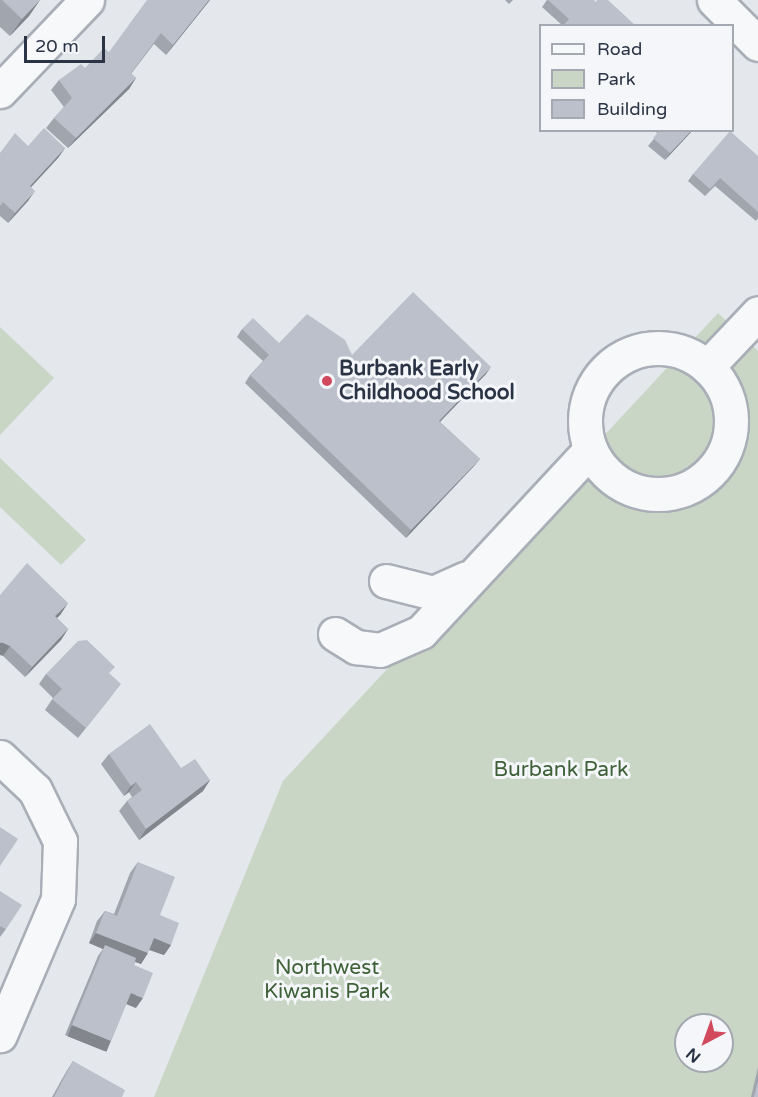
<!DOCTYPE html>
<html>
<head>
<meta charset="utf-8">
<style>
	body { margin:0 }
	#map { position:relative; width:758px; height:1097px; overflow:hidden; background:#e4e7ec; font-family:"Varela Round",sans-serif }
	div>[style] { position:absolute }
	.green>* { inset:0; background:#c9d6c5 }
	.roads { filter:drop-shadow(2px 0 #a9aeb7) drop-shadow(-2px 0 #a9aeb7) drop-shadow(0 2px #a9aeb7) drop-shadow(0 -2px #a9aeb7) }
	.minor>* { height:33px; margin:-16.5px; padding:0 16.5px; transform-origin:16.5px; border-radius:16.5px; background:#f7f8fa }
	.minor>.ring { margin:-16.5px; padding:0; box-sizing:content-box; background:none; border:33px solid #f7f8fa; border-radius:50% }
	.wall>* { inset:0; background:#a1a5ae }
	.shaded-wall>* { inset:0; background:#83868d; transform-origin:0 0 }
	.building>* { inset:0; background:#bbc0ca }
	.dots>* { width:16px; height:16px; translate:-50% -50%; box-sizing:border-box; border:3px solid #f4f6f9; border-radius:50% }
	span { translate:-50% -50%; white-space:nowrap; text-align:center; line-height:1.15; -webkit-text-stroke:6px #f4f6f9; paint-order:stroke }
	.poi-label { font-size:21px; color:#2b3445; font-weight:700 }
	.left { translate:0 -50%; text-align:left }
	.park-label { font-size:21px; color:#3f6138 }
	.legend { position:absolute; left:539px; top:24px; width:195px; height:108px; box-sizing:border-box; background:#f4f6f9; border:2px solid #a4a8b1; margin:0; padding:8px 10px; list-style:none; font-size:18px; color:#2b3445 }
	.legend li { display:flex; align-items:center; gap:12px; height:30px }
	.legend b { width:30px; border:2px solid #a4a8b1 }
	.north { position:absolute; left:674px; top:1013px; width:60px; height:60px; box-sizing:border-box; background:#f4f6f9; border:2px solid #a4a8b1; border-radius:50%; rotate:221deg; font-size:16px; font-weight:700; line-height:24px; text-align:center; color:#2b3445 }
	.north::after { content:''; display:block; margin:auto; width:21px; height:27px; background:#d1495b; clip-path:polygon(50% 0,100% 100%,50% 72%,0 100%) }
	.scale { position:absolute; left:24px; top:36px; width:81px; height:27px; box-sizing:border-box; border:3px solid #2b3445; border-top:0; padding-left:8px; font-size:18px; line-height:21px; white-space:nowrap; color:#2b3445; -webkit-text-stroke:4px #f4f6f9; paint-order:stroke }
</style>
</head>
<body>
<div id="map">
	<div class="green">
		<i style="clip-path:polygon(evenodd,718px 313px,758px 351px,758px 1097px,154px 1097px,283px 781px,718px 313px,686px 1025px,722px 1025px,722px 1061px,686px 1061px,686px 1025px)"></i>
		<i style="clip-path:polygon(0 327px,54px 378px,0 435px)"></i>
		<i style="clip-path:polygon(0 458px,86px 540px,61px 565px,0 507px)"></i>
	</div>
	<div class="roads">
		<div class="minor">
			<i style="left:714px;top:0;width:62px;rotate:45deg"></i>
			<i style="left:0;top:91px;width:126px;rotate:-46.3deg"></i>
			<i class="ring" style="left:585px;top:348px;width:113px;height:113px"></i>
			<i style="left:707px;top:367px;width:74px;rotate:-46.6deg"></i>
			<i style="left:386px;top:581px;width:49px;rotate:14.3deg"></i>
			<i style="left:433px;top:593px;width:36px;rotate:-24deg"></i>
			<i style="left:335px;top:634px;width:25px;rotate:32deg"></i>
			<i style="left:356px;top:647px;width:24px;rotate:7deg"></i>
			<i style="left:380px;top:650px;width:45px;rotate:-23.7deg"></i>
			<i style="left:421px;top:632px;width:248px;rotate:-47.1deg"></i>
			<i style="left:0;top:757px;width:48px;rotate:43.3deg"></i>
			<i style="left:35px;top:790px;width:57px;rotate:63.9deg"></i>
			<i style="left:60px;top:841px;width:58px;rotate:92deg"></i>
			<i style="left:58px;top:899px;width:148px;rotate:113.1deg"></i>
		</div>
	</div>
	<div class="wall">
		<i style="clip-path:polygon(0 0,40px 0,29px 16px,10px 36px,0 27px)"></i>
		<i style="clip-path:polygon(210px 0,166px 55px,154px 44px,131px 74px,136px 78px,129px 89px,68px 148px,46px 128px,54px 118px,64px 107px,51px 90px,59px 80px,85px 68px,109px 52px)"></i>
		<i style="clip-path:polygon(505px 0,513px 0,509px 4px)"></i>
		<i style="clip-path:polygon(547px 0,594px 0,563px 26px,542px 7px)"></i>
		<i style="clip-path:polygon(654px 130px,693px 130px,665px 160px,648px 146px,658px 134px)"></i>
		<i style="clip-path:polygon(28px 146px,65px 148px,58px 158px,31px 187px,28px 201px,8px 223px,0 216px,0 153px)"></i>
		<i style="clip-path:polygon(758px 156px,758px 218px,756px 221px,715px 186px,705px 196px,688px 181px,693px 174px)"></i>
		<i style="clip-path:polygon(242px 329px,279px 343px,352px 355px,486px 374px,440px 422px,480px 459px,474px 466px,406px 538px,245px 383px,250px 375px,263px 361px,237px 337px)"></i>
		<i style="clip-path:polygon(0 595px,61px 614px,57px 618px,68px 629px,61px 640px,25px 677px,3px 656px)"></i>
		<i style="clip-path:polygon(46px 674px,110px 674px,113px 694px,78px 738px,45px 710px,53px 698px,39px 684px)"></i>
		<i style="clip-path:polygon(109px 754px,181px 768px,210px 780px,203px 791px,139px 840px,119px 811px,127px 801px,132px 797px,129px 792px,124px 796px,101px 764px)"></i>
		<i style="clip-path:polygon(138px 862px,171px 945px,164px 955px,149px 950px,141px 964px,135px 962px,134px 965px,136px 1008px,126px 1004px,111px 1041px,104px 1051px,65px 1035px,98px 956px,103px 949px,89px 943px,97px 921px,105px 911px,114px 914px,130px 873px)"></i>
		<i style="clip-path:polygon(0 891px,6px 929px,0 937px)"></i>
		<i style="clip-path:polygon(73px 1061px,122px 1097px,52px 1097px,66px 1072px)"></i>
		<i style="clip-path:polygon(758px 1067px,758px 1097px,751px 1097px)"></i>
	</div>
	<div class="shaded-wall">
		<i style="clip-path:polygon(40px 0,29px 16px,10px 36px,22px 19px)"></i>
		<i style="clip-path:polygon(209px 0,210px 0,166px 55px,173px 45px)"></i>
		<i style="clip-path:polygon(136px 78px,129px 89px,68px 148px,76px 138px)"></i>
		<i style="clip-path:polygon(692px 130px,693px 130px,665px 160px,670px 153px)"></i>
		<i style="clip-path:polygon(65px 148px,58px 158px,22px 197px,30px 186px)"></i>
		<i style="clip-path:polygon(35px 191px,28px 201px,8px 223px,15px 213px)"></i>
		<i style="clip-path:polygon(491px 367px,486px 374px,434px 428px,439px 421px)"></i>
		<i style="clip-path:polygon(480px 459px,474px 466px,406px 538px,411px 530px)"></i>
		<i style="clip-path:polygon(68px 603px,61px 614px,48px 627px,55px 616px)"></i>
		<i style="clip-path:polygon(68px 629px,61px 640px,25px 677px,32px 667px)"></i>
		<i style="clip-path:polygon(1px 642px,10px 646px,3px 656px,0 655px,0 643px)"></i>
		<i style="clip-path:polygon(210px 780px,203px 791px,139px 840px,146px 829px)"></i>
		<i style="clip-path:polygon(136px 782px,129px 792px,124px 796px,131px 786px)"></i>
		<i style="clip-path:polygon(96px 933px,148px 953px,141px 964px,103px 949px,105px 945px,103px 949px,89px 943px)"></i>
		<i style="clip-path:polygon(154px 938px,171px 945px,164px 955px,147px 949px)"></i>
		<i style="clip-path:polygon(131px 993px,143px 998px,136px 1008px,124px 1003px)"></i>
		<i style="left:72px;top:1025px;width:42px;height:12px;rotate:22deg"></i>
	</div>
	<div class="building">
		<i style="clip-path:polygon(2px 0,40px 0,22px 19px)"></i>
		<i style="clip-path:polygon(147px 0,209px 0,173px 45px,161px 33px,131px 73px,136px 78px,76px 138px,54px 118px,72px 98px,59px 80px,81px 64px,85px 68px,104px 48px,109px 52px)"></i>
		<i style="clip-path:polygon(548px 0,594px 0,596px 2px,597px 0,608px 0,636px 26px,563px 26px,569px 19px)"></i>
		<i style="clip-path:polygon(44px 128px,65px 148px,30px 186px,35px 191px,15px 213px,3px 202px,0 206px,0 153px,15px 133px,28px 146px)"></i>
		<i style="clip-path:polygon(660px 130px,692px 130px,670px 153px,653px 138px)"></i>
		<i style="clip-path:polygon(730px 131px,758px 156px,758px 212px,720px 178px,710px 189px,693px 174px)"></i>
		<i style="clip-path:polygon(413px 292px,491px 367px,439px 421px,480px 459px,411px 530px,250px 375px,269px 355px,242px 329px,253px 318px,279px 343px,307px 314px,345px 340px,352px 355px)"></i>
		<i style="clip-path:polygon(27px 563px,68px 603px,55px 616px,68px 629px,32px 667px,10px 646px,1px 642px,0 643px,0 595px)"></i>
		<i style="clip-path:polygon(87px 640px,115px 667px,109px 673px,121px 684px,86px 728px,52px 699px,62px 689px,46px 674px,78px 641px)"></i>
		<i style="clip-path:polygon(150px 724px,181px 768px,195px 759px,210px 780px,146px 829px,127px 801px,142px 790px,136px 782px,131px 786px,109px 754px)"></i>
		<i style="clip-path:polygon(0 827px,18px 839px,0 866px)"></i>
		<i style="clip-path:polygon(138px 862px,175px 877px,160px 915px,179px 923px,171px 945px,154px 938px,148px 953px,96px 933px,105px 911px,117px 916px)"></i>
		<i style="clip-path:polygon(0 891px,22px 905px,6px 929px,0 926px)"></i>
		<i style="clip-path:polygon(105px 945px,136px 958px,134px 965px,153px 973px,143px 998px,131px 993px,111px 1041px,72px 1025px)"></i>
		<i style="clip-path:polygon(73px 1061px,125px 1090px,122px 1097px,54px 1097px)"></i>
		<i style="clip-path:polygon(758px 1081px,758px 1097px,754px 1097px)"></i>
	</div>
	<div class="dots">
		<i style="left:327px;top:381px;background:#d1495b"></i>
	</div>
	<div class="poi-label">
		<span class="left" style="left:339px;top:381px">Burbank Early<br>Childhood School</span>
	</div>
	<div class="park-label">
		<span style="left:561px;top:770px">Burbank Park</span>
		<span style="left:327px;top:980px">Northwest<br>Kiwanis Park</span>
	</div>
	<ul class="legend">
	<li><b style="height:8px;background:#f7f8fa"></b>Road</li>
	<li><b style="height:16px;background:#c9d6c5"></b>Park</li>
	<li><b style="height:16px;background:#bbc0ca"></b>Building</li>
	</ul>
	<div class="north">N</div>
	<div class="scale">20 m</div>
</div>
</body>
</html>
